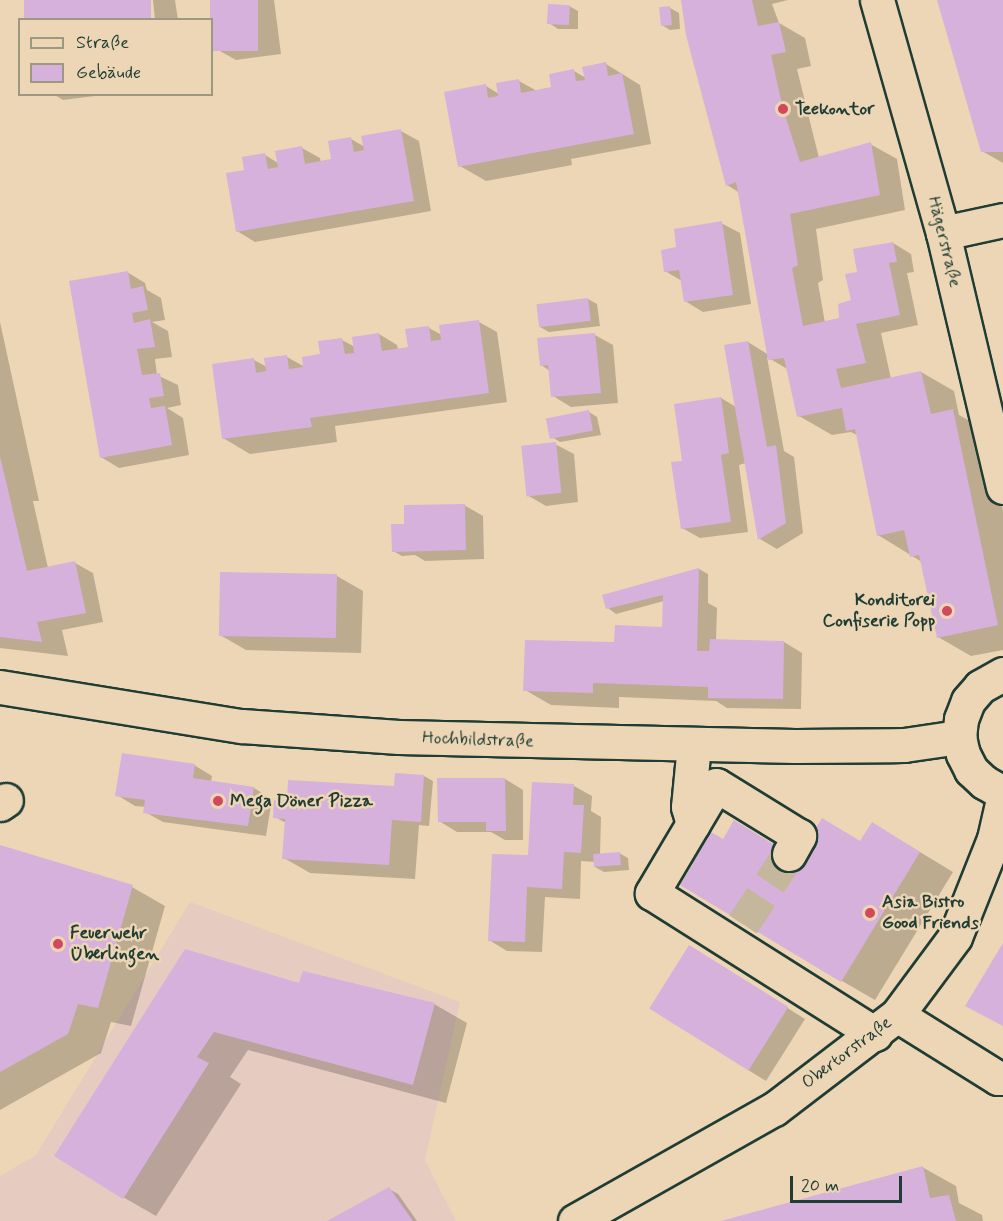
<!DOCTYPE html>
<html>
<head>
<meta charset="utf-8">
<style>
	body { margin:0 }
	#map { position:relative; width:1003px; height:1221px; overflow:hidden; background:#edd6b5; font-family:Mynerve,sans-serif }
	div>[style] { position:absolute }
	.built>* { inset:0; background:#e6cbc0 }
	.shadow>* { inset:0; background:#0003 }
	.building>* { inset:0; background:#d5b1db; transform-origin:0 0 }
	.minor-tunnel>* { height:33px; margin-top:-16.5px; transform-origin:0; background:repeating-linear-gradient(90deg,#c4b79b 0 33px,transparent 0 49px) }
	.roads { filter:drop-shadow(2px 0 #1f3d34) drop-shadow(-2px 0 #1f3d34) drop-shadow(0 2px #1f3d34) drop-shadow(0 -2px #1f3d34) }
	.minor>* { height:33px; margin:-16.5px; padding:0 16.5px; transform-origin:16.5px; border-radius:16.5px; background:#edd6b5 }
	.dots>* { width:16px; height:16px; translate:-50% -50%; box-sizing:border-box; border:3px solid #edd6b5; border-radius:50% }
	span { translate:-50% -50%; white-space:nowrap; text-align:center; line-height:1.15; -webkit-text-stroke:5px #edd6b5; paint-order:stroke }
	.poi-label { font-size:18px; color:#1f3d34; font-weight:700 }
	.left { translate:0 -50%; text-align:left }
	.right { translate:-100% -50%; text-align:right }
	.street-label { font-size:18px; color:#1f3d34 }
	.legend { position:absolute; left:18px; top:18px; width:195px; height:78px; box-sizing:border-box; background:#edd6b5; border:2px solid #9b9981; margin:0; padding:8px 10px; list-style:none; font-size:18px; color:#1f3d34 }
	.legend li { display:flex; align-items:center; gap:12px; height:30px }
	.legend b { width:30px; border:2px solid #9b9981 }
	.scale { position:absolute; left:790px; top:1176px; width:112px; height:27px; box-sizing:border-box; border:3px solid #1f3d34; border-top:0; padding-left:8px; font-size:18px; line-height:21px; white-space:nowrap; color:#1f3d34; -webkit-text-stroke:4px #edd6b5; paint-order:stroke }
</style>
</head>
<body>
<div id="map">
	<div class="built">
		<i style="clip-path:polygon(190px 902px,460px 1002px,425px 1160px,456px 1221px,0 1221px,0 1176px,36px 1155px)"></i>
	</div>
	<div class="shadow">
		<i style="clip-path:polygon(153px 0,175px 0,178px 20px,155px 20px)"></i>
		<i style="clip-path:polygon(212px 0,274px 0,281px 54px,236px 60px,218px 50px)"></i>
		<i style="clip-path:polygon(682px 0,788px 0,772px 4px,779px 23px,805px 38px,811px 66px,797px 69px,819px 158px,870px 144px,897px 159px,905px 210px,816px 229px,823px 280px,818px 283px,825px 323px,841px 319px,853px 303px,859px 273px,893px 243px,911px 254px,914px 272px,907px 273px,918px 325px,881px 333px,891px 379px,921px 372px,954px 391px,959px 415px,986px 430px,1003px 511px,1003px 650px,971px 656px,938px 637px,922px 562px,878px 535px,857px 435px,851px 432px,832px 435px,799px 416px,789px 370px,767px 357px,784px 451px,794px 457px,803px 533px,777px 549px,760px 539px,746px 463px,739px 465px,748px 532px,700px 538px,682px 528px,684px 462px,721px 398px,736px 407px,748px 342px,769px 355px,740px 193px,727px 185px,688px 35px)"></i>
		<i style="clip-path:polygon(939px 0,1003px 0,1003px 163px,982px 151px)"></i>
		<i style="clip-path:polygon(569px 6px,578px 11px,578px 29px,558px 29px,549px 23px)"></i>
		<i style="clip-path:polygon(670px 8px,679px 13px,680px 29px,670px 30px,662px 25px)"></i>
		<i style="clip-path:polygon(606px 64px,640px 85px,651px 144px,571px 159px,572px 165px,486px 181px,460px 166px,486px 86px,499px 94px,519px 81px,537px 91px,553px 88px,574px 71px,586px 78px)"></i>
		<i style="clip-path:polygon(53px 94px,111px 94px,63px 100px)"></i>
		<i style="clip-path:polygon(401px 131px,419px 141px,431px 211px,255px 242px,237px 231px,245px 171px,265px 155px,278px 163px,302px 148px,320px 158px,321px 163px,333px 161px,351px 139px,365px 147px)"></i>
		<i style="clip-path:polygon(721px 223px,740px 233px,751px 304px,703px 312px,685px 301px,682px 281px,665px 271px,678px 248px)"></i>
		<i style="clip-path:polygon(127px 272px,145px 283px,147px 290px,161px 298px,165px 320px,152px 322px,168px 331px,172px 357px,155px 359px,157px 375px,178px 385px,181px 405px,167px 408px,183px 418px,189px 455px,119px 468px,101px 457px)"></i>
		<i style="clip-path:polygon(588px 299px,597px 304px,600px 326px,549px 332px,540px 327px,538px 305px)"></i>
		<i style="clip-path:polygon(0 322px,39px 501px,33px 501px,48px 568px,75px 563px,93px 573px,103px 622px,62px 630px,68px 656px,0 648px)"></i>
		<i style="clip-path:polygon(479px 322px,497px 332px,507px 402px,335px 426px,337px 442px,250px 454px,223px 438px,254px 360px,267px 367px,287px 357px,305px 367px,342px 340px,355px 347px,379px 334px,397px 345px,398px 350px,410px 348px,429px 328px,442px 335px)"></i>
		<i style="clip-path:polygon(595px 335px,613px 345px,618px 403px,571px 407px,553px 396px,550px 371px,541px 365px)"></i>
		<i style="clip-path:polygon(589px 412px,597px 417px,601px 435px,560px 442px,552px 437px)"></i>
		<i style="clip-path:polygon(555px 444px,574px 454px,578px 502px,546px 506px,527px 495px)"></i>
		<i style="clip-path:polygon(464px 505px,483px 516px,484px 559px,425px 561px,415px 555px,402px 556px,393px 551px,404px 526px)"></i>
		<i style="clip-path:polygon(699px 569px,708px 574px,708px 603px,717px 608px,716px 641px,784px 642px,802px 653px,801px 709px,727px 708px,716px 701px,619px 697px,619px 708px,551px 705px,525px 690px,663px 628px,664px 601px,616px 614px,608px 608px,604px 596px)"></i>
		<i style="clip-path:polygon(337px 576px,363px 591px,361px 653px,246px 650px,220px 635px)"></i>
		<i style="clip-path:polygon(194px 765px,212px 776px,211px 782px,254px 788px,272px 799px,266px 836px,163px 822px,145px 812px,146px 807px,135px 806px,117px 795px)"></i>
		<i style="clip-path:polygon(424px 776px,433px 781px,429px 826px,419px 825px,415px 879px,310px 873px,284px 858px,286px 823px,275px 817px,288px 802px,396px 787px)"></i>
		<i style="clip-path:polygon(505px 779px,523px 790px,523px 840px,505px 840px,491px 832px,457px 832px,439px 821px)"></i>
		<i style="clip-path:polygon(574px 786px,592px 796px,591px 811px,601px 817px,600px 855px,619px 853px,628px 858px,629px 870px,604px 872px,595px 867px,595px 862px,581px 861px,580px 899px,545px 897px,542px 952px,507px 951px,489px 940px,530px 857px)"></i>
		<i style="clip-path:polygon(723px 841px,798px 860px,861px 843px,905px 843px,953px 872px,875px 1000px,842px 981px)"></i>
		<i style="clip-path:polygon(0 846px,132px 887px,165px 906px,131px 1026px,111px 1022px,101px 1053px,0 1110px)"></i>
		<i style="clip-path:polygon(185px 951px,300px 985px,434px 1004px,467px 1023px,446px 1103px,248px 1050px,230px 1077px,241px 1084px,156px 1216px,123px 1197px)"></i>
		<i style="clip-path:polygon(707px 957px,805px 1019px,766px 1081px,748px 1070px)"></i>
		<i style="clip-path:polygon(922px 1167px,956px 1186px,959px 1203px,982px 1215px,983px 1221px,724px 1221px)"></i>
		<i style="clip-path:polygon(389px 1189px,398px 1194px,417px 1221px,330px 1221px)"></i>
	</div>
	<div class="building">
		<i style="left:24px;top:0;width:127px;height:20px"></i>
		<i style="left:210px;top:0;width:48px;height:51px"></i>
		<i style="clip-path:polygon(681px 0,752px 0,758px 26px,779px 22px,786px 52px,771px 55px,783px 109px,800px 162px,871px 142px,880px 195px,790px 214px,798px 265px,792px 268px,803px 326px,839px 318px,838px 304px,851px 300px,845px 274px,857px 272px,853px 249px,893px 242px,897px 262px,889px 263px,900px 315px,856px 324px,866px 363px,836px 369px,841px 388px,921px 371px,931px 414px,953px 409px,998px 625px,937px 638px,919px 555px,910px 557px,904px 530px,877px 536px,855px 429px,846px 431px,842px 408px,797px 417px,784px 358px,768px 360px,736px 182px,726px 186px,686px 35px)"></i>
		<i style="clip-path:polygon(937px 0,1003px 0,1003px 152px,981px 152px)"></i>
		<i style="left:548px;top:4px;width:22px;height:20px;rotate:3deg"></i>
		<i style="left:670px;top:6px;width:19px;height:11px;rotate:84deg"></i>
		<i style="clip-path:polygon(606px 62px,608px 76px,622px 73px,634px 134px,458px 167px,444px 92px,486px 84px,488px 98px,498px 96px,496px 83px,519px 79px,521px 93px,551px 87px,549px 74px,574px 69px,576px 81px,585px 80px,582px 67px)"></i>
		<i style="clip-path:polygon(401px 129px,414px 201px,236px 232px,226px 173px,244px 170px,242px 157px,265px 153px,268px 169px,278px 167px,275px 151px,302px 146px,305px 164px,331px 159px,328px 141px,351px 137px,354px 152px,364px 150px,361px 136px)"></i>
		<i style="clip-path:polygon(722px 221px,733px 295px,684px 302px,679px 270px,664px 272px,661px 250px,676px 247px,674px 229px)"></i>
		<i style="clip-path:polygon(128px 271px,131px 289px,143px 286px,148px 310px,132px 313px,134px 323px,150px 319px,155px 347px,137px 349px,142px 375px,160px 373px,164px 396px,149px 398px,151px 408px,165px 406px,172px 445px,100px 458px,69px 281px)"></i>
		<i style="left:588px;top:298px;width:23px;height:52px;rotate:83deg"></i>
		<i style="clip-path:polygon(479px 320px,489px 393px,310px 418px,312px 427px,222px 439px,212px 364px,254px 358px,256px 373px,266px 371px,264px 358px,287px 355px,289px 369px,303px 367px,302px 357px,320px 354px,318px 341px,342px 338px,345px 354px,354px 353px,352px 337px,379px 333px,382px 351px,408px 347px,405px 329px,429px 326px,431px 341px,441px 340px,439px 325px)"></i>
		<i style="clip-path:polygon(595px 333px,601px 393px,551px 397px,548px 365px,540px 366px,537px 338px)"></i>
		<i style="clip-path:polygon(748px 341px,767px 447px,776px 445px,786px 523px,758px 540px,724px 345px)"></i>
		<i style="clip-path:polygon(721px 397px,729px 453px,721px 455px,731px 522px,681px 529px,671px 462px,682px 461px,674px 404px)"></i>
		<i style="left:589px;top:410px;width:21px;height:44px;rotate:79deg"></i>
		<i style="left:556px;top:442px;width:51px;height:35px;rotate:84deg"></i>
		<i style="clip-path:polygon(0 456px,27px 571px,75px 561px,86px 613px,37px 622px,42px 642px,0 637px)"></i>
		<i style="clip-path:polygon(465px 504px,466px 550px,392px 552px,391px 524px,404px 524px,404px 505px)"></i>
		<i style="clip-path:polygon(699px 568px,697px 651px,709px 651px,710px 639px,784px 641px,783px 699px,708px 698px,708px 687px,593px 683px,593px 693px,523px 691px,525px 640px,614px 642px,615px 625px,662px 627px,663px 595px,606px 609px,602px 595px)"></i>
		<i style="left:220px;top:572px;width:117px;height:64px;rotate:1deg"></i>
		<i style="clip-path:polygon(122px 753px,195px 764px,193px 778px,254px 787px,248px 826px,143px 813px,145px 800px,115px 796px)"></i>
		<i style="clip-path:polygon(395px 773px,424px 775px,421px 822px,392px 820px,389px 865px,282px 859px,285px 819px,273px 818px,274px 800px,287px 800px,288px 780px,394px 786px)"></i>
		<i style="clip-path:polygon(437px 778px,505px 778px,506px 831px,486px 831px,486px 822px,438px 822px)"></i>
		<i style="clip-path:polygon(532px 782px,574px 784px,573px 805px,584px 805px,581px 853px,564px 852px,562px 889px,527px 887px,525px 942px,488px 941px,492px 854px,528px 855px)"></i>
		<i style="clip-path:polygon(822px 818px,860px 841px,872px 822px,920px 852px,841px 982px,680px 885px,693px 864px,685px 859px,704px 828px,723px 839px,734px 820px,797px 859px)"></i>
		<i style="clip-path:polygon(0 845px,133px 885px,98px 1008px,78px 1004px,68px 1034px,0 1072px)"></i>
		<i style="left:620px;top:852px;width:13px;height:27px;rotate:86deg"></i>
		<i style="clip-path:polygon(1003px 943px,1003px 1026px,965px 1006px)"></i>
		<i style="left:689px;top:945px;width:117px;height:75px;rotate:32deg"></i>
		<i style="clip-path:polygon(185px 949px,299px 983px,303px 971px,435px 1003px,413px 1085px,214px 1032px,197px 1057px,209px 1063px,123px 1199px,54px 1156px)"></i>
		<i style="clip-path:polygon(923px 1166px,930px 1198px,949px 1195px,956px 1221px,721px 1221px)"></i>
		<i style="clip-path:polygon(389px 1187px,413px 1221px,327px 1221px)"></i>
	</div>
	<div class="minor-tunnel">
		<i style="left:743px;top:924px;width:84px;rotate:-56.7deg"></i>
	</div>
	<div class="roads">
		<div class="minor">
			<i style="left:877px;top:0;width:242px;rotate:74.2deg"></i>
			<i style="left:943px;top:233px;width:261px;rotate:76.7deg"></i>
			<i style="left:943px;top:233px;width:61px;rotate:-12.2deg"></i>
			<i style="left:1003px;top:674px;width:26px;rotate:151deg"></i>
			<i style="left:980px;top:687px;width:18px;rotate:131deg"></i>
			<i style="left:968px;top:701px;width:19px;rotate:111deg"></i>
			<i style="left:961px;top:719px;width:18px;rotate:96deg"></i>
			<i style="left:959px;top:737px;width:17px;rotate:77deg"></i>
			<i style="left:963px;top:754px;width:18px;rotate:63deg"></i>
			<i style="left:971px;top:770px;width:18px;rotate:43deg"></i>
			<i style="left:984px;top:782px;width:22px;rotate:30deg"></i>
			<i style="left:0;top:687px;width:245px;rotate:9.2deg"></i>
			<i style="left:242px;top:726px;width:157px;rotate:4deg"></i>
			<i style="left:399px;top:737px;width:396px;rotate:1.3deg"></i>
			<i style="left:795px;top:746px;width:109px;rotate:-0.5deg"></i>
			<i style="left:904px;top:745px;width:56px;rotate:-8.3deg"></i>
			<i style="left:0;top:804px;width:7px;rotate:-34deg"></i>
			<i style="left:693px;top:824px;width:18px;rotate:-106deg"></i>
			<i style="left:688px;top:807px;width:62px;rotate:-84.5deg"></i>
			<i style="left:789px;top:854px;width:21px;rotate:-61deg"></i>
			<i style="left:799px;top:836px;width:97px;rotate:-148.4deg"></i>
			<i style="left:716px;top:785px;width:126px;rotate:120.7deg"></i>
			<i style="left:652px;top:893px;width:264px;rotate:32.3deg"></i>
			<i style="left:897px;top:1015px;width:119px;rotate:32deg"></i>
			<i style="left:998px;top:1078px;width:5px"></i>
			<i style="left:575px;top:1221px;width:228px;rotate:-29.4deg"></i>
			<i style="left:774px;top:1109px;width:155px;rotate:-37.4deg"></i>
			<i style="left:897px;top:1015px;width:97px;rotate:-53.4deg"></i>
			<i style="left:955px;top:937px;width:105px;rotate:-68.3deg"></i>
			<i style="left:994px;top:839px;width:41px;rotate:-77.3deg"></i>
		</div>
	</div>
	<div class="dots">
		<i style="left:783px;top:109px;background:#d1495b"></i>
		<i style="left:947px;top:611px;background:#d1495b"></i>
		<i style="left:218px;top:801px;background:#d1495b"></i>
		<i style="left:870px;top:913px;background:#d1495b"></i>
		<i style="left:58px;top:944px;background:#d1495b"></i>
	</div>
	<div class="poi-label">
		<span class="left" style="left:795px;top:109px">Teekontor</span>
		<span class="right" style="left:935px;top:611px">Konditorei<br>Confiserie Popp</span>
		<span class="left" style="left:230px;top:801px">Mega Döner Pizza</span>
		<span class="left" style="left:882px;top:913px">Asia Bistro<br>Good Friends</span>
		<span class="left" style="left:70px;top:944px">Feuerwehr<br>Überlingen</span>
	</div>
	<div class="street-label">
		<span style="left:944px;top:242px;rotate:76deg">Hägerstraße</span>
		<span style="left:478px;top:740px;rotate:2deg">Hochbildstraße</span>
		<span style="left:847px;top:1053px;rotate:-37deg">Obertorstraße</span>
	</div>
	<ul class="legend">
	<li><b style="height:8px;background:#edd6b5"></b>Straße</li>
	<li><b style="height:16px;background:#d5b1db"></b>Gebäude</li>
	</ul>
	<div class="scale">20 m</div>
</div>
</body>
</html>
